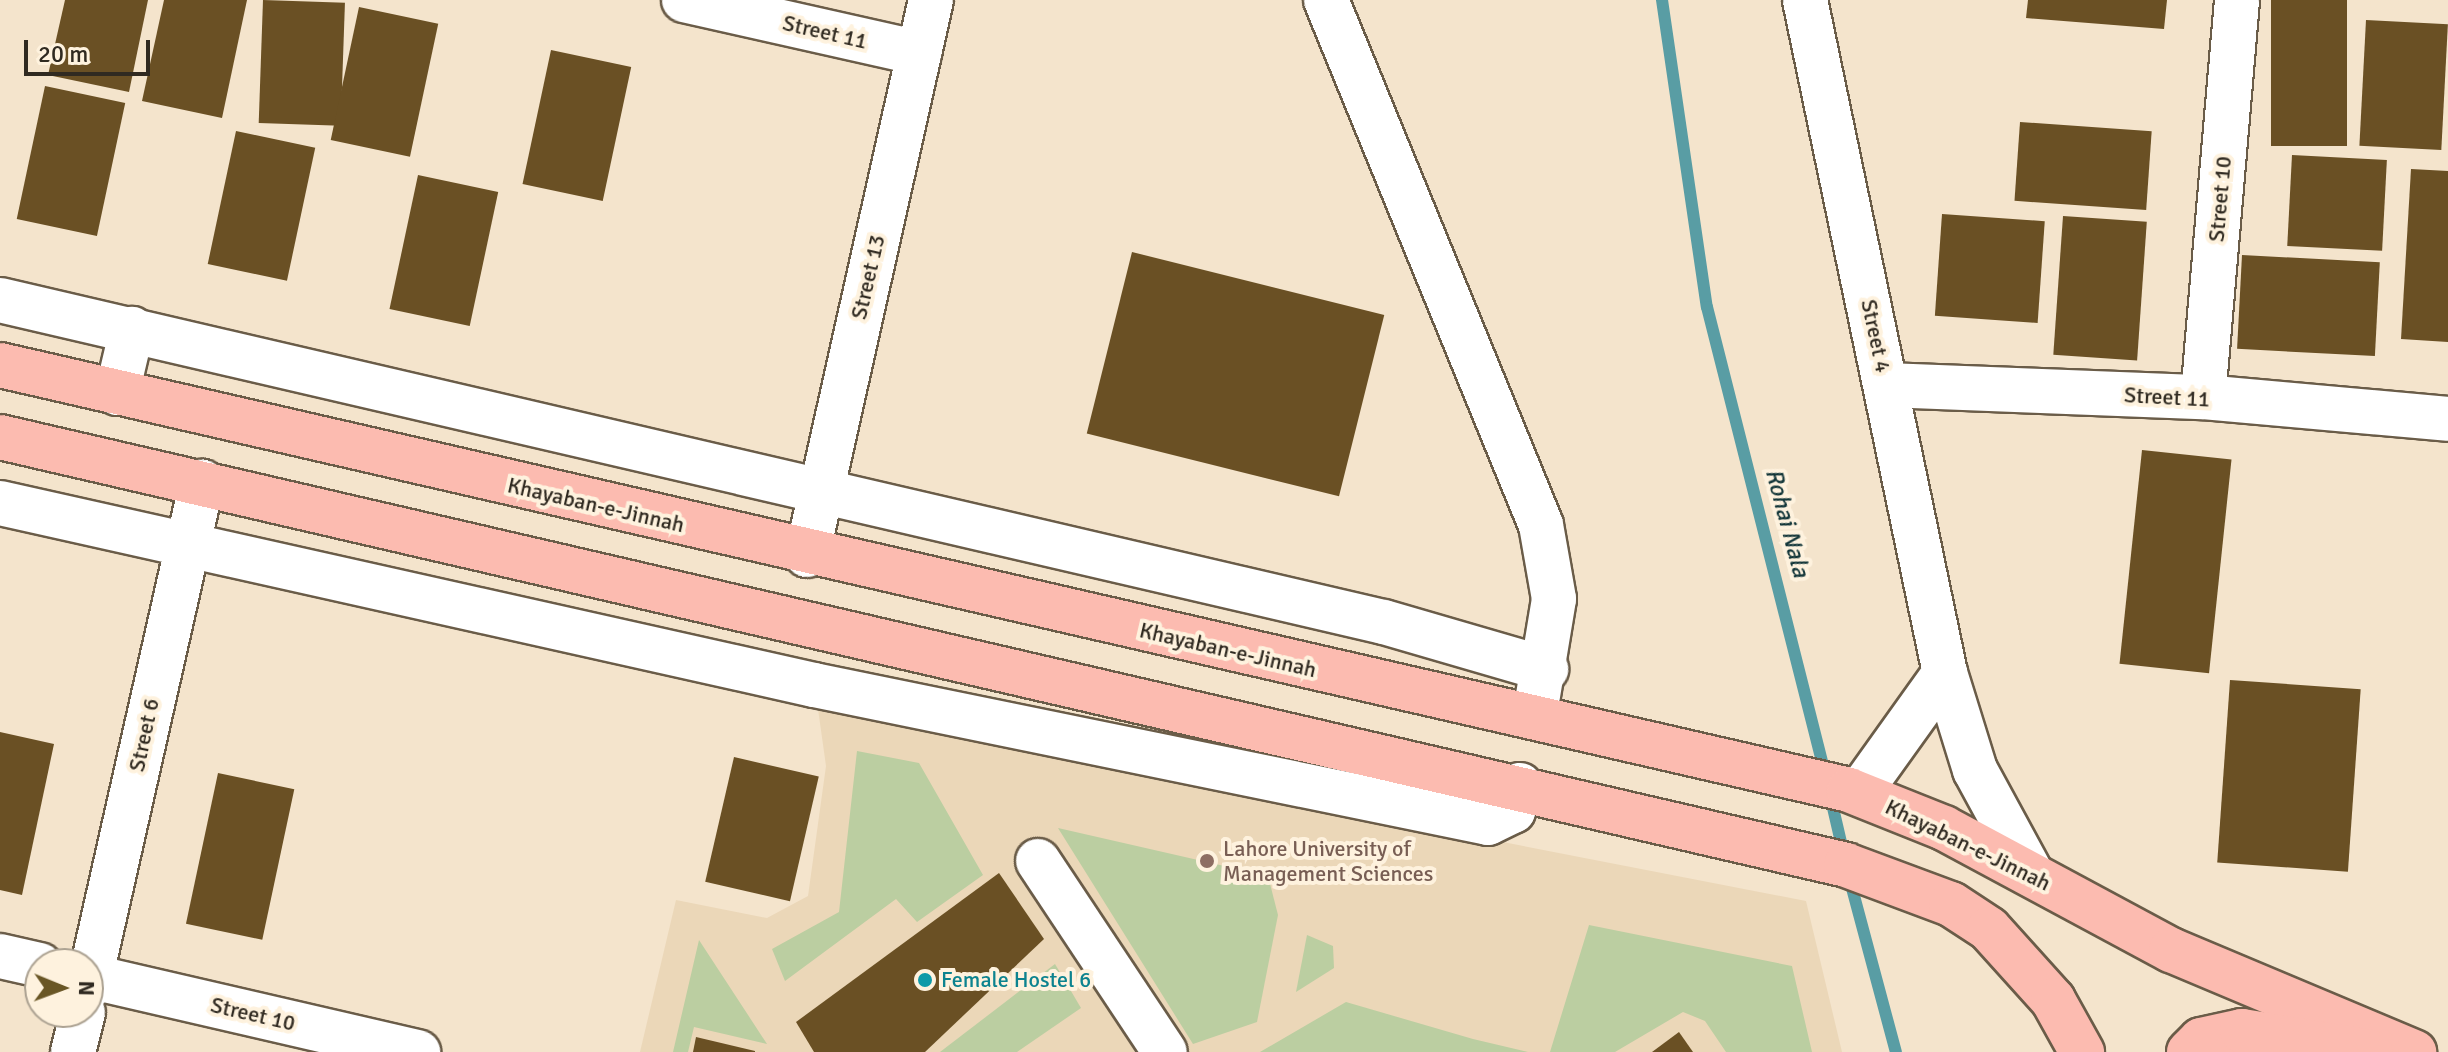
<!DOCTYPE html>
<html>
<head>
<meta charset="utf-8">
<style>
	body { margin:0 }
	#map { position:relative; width:2448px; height:1052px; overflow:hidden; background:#f4e4cc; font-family:Signika,sans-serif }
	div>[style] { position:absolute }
	.built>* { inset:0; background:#ebd7b8 }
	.green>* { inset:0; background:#bbcea1 }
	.stream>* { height:12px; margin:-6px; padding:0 6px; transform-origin:6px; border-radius:6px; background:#599da4 }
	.building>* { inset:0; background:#6a5024; transform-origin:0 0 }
	.roads { filter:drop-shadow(2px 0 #6a5c48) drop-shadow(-2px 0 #6a5c48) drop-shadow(0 2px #6a5c48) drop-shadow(0 -2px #6a5c48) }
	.minor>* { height:44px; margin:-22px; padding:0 22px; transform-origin:22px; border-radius:22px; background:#fff }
	.major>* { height:44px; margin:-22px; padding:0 22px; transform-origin:22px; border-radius:22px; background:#fcbbb0 }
	.dots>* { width:22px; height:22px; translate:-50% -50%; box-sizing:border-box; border:4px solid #fef2de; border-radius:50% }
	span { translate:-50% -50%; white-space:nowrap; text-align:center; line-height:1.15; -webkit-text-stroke:8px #fef2de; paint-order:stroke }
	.street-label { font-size:22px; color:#302a21 }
	.education-label { font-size:22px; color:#785e54 }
	.left { translate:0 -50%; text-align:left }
	.culture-label { font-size:22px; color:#0d838f }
	.water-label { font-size:24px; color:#133639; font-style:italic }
	.north { position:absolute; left:24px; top:948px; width:80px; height:80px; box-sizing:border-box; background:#fef2de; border:2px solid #aca292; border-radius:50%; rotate:91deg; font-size:22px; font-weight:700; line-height:32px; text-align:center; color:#302a21 }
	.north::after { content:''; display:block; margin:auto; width:28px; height:36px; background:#695625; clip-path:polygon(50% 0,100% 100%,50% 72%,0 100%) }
	.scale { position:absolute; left:24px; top:40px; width:126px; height:36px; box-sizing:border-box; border:4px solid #302a21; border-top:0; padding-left:10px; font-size:24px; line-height:28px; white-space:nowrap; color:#302a21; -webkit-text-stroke:6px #fef2de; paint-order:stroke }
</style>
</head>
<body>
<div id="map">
	<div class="built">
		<i style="clip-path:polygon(818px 709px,1806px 901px,1842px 1052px,640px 1052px,676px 900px,767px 918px,808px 896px,826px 766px)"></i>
	</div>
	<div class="green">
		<i style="clip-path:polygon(857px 751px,919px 763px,983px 875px,917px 922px,896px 899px,785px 981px,772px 949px,839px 912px)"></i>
		<i style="clip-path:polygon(1058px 828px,1268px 876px,1278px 915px,1257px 1022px,1193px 1044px)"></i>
		<i style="clip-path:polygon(1589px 925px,1792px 966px,1812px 1052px,1726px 1052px,1705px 1021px,1683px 1012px,1615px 1052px,1550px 1052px)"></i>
		<i style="clip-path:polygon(1307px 935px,1333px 946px,1334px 968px,1296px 992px)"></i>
		<i style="clip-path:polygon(699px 940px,767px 1044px,694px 1027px,688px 1052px,673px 1052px)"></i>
		<i style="clip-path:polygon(1055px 964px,1081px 1008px,1017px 1052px,940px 1052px)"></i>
		<i style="clip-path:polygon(1346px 1002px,1473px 1039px,1528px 1052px,1260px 1052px)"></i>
	</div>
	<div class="stream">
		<i style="left:1662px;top:0;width:310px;rotate:81.7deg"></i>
		<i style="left:1707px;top:307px;width:486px;rotate:75.8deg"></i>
		<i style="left:1830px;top:795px;width:62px;rotate:76.9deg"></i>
		<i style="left:1849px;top:877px;width:181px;rotate:75deg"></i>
	</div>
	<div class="building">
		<i style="clip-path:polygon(65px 0,148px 0,129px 92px,48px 75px)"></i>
		<i style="clip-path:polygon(164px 0,247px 0,222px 118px,142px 101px)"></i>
		<i style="left:263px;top:0;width:82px;height:123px;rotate:2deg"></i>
		<i style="clip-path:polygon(2028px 0,2167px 0,2164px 29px,2026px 18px)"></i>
		<i style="left:2271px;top:0;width:76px;height:146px"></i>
		<i style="left:359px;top:7px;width:81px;height:136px;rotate:12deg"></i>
		<i style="left:2366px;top:20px;width:82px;height:126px;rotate:3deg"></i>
		<i style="left:551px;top:50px;width:82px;height:137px;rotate:12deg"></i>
		<i style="left:45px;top:86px;width:82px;height:136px;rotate:12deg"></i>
		<i style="left:2020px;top:122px;width:132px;height:79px;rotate:4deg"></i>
		<i style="left:236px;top:131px;width:81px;height:136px;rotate:12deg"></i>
		<i style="left:2292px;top:155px;width:95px;height:91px;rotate:3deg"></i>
		<i style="clip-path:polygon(2411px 169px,2448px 171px,2448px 342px,2401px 339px)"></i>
		<i style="left:418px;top:175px;width:82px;height:137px;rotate:12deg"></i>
		<i style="left:1942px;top:214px;width:103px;height:102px;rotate:4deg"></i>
		<i style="left:2063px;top:216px;width:84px;height:139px;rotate:4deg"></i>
		<i style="left:1132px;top:252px;width:260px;height:187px;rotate:14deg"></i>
		<i style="left:2242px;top:255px;width:138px;height:94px;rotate:3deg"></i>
		<i style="left:2142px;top:450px;width:90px;height:215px;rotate:6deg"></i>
		<i style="left:2230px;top:680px;width:131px;height:183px;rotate:4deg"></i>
		<i style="clip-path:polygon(0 732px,54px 744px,22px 895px,0 890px)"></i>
		<i style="left:734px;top:757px;width:87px;height:128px;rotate:13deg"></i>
		<i style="left:218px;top:773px;width:78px;height:154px;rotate:12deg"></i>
		<i style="clip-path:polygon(999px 873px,1044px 939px,925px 1052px,814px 1052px,796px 1022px)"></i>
		<i style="clip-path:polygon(1679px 1032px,1693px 1052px,1652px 1052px)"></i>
		<i style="clip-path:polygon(696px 1037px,755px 1051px,755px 1052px,693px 1052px)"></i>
	</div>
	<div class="roads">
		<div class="minor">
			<i style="left:684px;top:0;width:241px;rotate:12.7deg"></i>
			<i style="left:1326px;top:0;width:567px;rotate:67.73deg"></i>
			<i style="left:1541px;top:525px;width:75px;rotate:80deg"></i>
			<i style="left:1554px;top:599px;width:98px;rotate:99.4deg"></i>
			<i style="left:1805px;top:0;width:687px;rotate:78.25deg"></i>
			<i style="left:1945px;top:673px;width:102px;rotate:72.8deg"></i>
			<i style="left:1975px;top:770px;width:119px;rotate:61.5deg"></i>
			<i style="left:0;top:300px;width:1421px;rotate:13.1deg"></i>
			<i style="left:1384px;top:622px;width:169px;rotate:16.2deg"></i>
			<i style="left:1886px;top:385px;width:317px;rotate:2.2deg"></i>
			<i style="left:2203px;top:397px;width:246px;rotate:5.1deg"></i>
			<i style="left:117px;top:393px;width:66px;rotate:-76.8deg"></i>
			<i style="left:2203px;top:397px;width:398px;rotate:-85.1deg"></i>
			<i style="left:0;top:503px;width:834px;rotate:12.6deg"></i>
			<i style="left:814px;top:685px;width:688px;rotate:11.57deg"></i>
			<i style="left:1488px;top:823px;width:28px;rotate:-26deg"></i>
			<i style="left:1513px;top:811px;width:27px;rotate:-75deg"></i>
			<i style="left:807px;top:555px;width:569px;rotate:-77.41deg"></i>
			<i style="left:1859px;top:793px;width:148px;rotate:-54.4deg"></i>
			<i style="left:1038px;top:861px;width:229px;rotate:56.4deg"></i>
			<i style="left:0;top:956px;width:41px;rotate:12.7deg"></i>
			<i style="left:88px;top:976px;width:339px;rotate:13deg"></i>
			<i style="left:88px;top:988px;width:519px;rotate:-77.3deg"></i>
			<i style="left:73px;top:1052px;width:41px;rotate:-76deg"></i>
		</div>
		<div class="major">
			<i style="left:0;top:365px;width:1897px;rotate:12.94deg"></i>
			<i style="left:1849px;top:790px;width:102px;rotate:21.8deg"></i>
			<i style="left:1944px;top:828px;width:258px;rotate:28.3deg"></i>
			<i style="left:2171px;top:950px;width:264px;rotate:22.8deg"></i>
			<i style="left:0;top:437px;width:1895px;rotate:13.05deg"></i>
			<i style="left:1846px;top:865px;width:112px;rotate:20.4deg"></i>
			<i style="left:1951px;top:904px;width:45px;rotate:33.3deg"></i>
			<i style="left:1989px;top:929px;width:96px;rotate:48deg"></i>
			<i style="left:2053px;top:1000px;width:60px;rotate:60.9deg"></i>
			<i style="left:2189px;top:1052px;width:17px;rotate:-45deg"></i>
			<i style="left:2201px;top:1040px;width:42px;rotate:-12.4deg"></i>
			<i style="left:2242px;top:1031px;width:130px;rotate:9.3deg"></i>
		</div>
	</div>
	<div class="dots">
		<i style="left:1207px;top:861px;background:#8d6e63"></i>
		<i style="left:925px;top:980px;background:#0f9aa8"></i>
	</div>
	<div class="street-label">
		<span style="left:825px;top:32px;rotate:13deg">Street 11</span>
		<span style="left:2220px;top:199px;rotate:-85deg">Street 10</span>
		<span style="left:868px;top:277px;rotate:-77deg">Street 13</span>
		<span style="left:1876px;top:336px;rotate:78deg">Street 4</span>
		<span style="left:2167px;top:397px;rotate:3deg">Street 11</span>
		<span style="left:596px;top:505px;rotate:13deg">Khayaban-e-Jinnah</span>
		<span style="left:1228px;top:650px;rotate:13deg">Khayaban-e-Jinnah</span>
		<span style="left:144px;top:735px;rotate:-78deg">Street 6</span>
		<span style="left:1968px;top:845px;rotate:26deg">Khayaban-e-Jinnah</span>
		<span style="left:253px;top:1014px;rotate:13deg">Street 10</span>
	</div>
	<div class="education-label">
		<span class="left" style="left:1223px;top:861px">Lahore University of<br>Management Sciences</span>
	</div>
	<div class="culture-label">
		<span class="left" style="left:941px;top:980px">Female Hostel 6</span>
	</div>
	<div class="water-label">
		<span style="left:1787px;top:523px;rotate:75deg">Rohai Nala</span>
	</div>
	<div class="north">N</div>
	<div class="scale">20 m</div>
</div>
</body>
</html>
